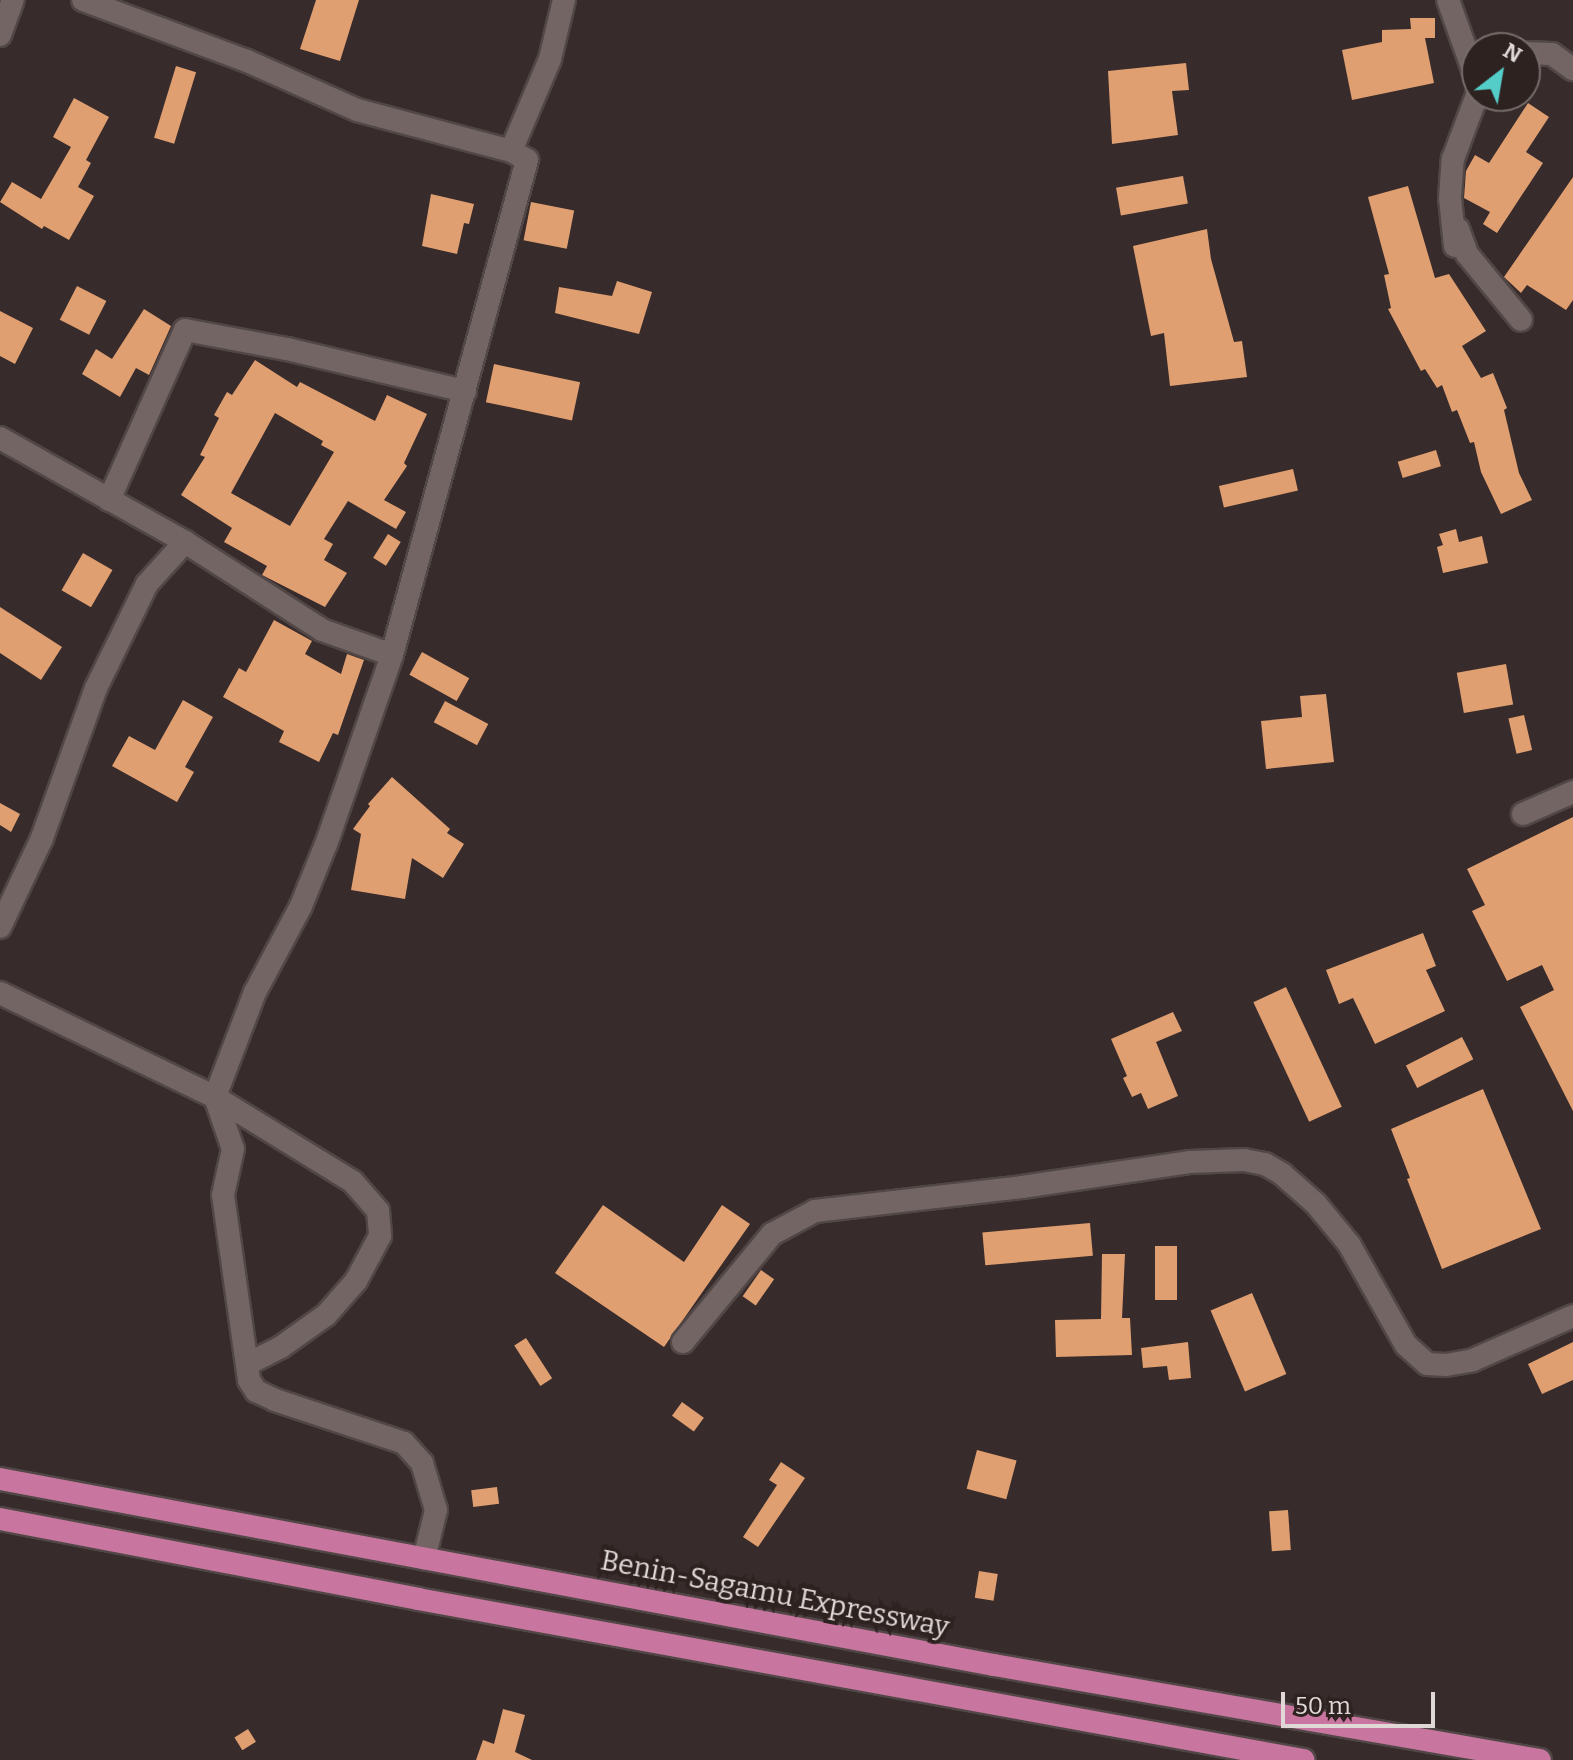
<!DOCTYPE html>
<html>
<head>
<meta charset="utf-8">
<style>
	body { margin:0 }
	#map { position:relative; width:1573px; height:1760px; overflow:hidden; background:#382b2b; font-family:Bitter,serif }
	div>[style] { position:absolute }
	.building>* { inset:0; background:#df9f71; transform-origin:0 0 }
	.roads { filter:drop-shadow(2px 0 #514746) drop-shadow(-2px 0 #514746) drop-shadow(0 2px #514746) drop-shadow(0 -2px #514746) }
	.minor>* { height:22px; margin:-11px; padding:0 11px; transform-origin:11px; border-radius:11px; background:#736563 }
	.trunk>* { height:22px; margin:-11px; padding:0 11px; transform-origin:11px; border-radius:11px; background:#c8769f }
	span { translate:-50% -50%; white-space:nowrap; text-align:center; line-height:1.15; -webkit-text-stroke:8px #2e2221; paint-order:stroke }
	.street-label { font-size:28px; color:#e0d8d7 }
	.north { position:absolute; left:1461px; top:32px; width:80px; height:80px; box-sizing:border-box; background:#2e2221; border:2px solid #756b6a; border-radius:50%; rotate:31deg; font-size:22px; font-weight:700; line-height:32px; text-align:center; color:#e0d8d7 }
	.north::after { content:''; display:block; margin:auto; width:28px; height:36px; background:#54cdc8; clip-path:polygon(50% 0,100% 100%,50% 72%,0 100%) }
	.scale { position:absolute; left:1281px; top:1692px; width:154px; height:36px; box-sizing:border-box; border:4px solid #e0d8d7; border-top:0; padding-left:10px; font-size:24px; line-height:28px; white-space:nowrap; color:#e0d8d7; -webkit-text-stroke:6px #2e2221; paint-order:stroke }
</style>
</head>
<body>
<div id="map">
	<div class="building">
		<i style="clip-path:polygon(316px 0,359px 0,340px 61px,300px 49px)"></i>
		<i style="clip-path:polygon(1410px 18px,1435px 18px,1435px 38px,1425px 38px,1434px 83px,1352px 100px,1342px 50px,1382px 42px,1382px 30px,1411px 29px)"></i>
		<i style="clip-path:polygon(1186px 63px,1189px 90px,1172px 91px,1178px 135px,1112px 144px,1108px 71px)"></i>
		<i style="left:176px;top:66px;width:21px;height:75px;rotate:17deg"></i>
		<i style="clip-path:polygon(74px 98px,109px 117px,86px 160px,91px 163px,78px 187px,94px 196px,69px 240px,44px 226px,42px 229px,0 202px,12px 182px,41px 199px,71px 147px,53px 137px)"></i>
		<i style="clip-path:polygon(1528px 103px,1549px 117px,1526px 152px,1543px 163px,1497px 233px,1483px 224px,1490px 212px,1464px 198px,1466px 171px,1475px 155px,1489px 163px)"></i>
		<i style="left:1183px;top:176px;width:28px;height:68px;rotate:80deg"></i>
		<i style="clip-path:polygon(1573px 177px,1573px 300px,1566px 310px,1527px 285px,1521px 293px,1504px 277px)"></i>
		<i style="clip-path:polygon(1408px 186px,1435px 278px,1449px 274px,1486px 331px,1462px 346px,1481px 378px,1493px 373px,1507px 408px,1504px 410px,1519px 473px,1532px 500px,1501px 514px,1481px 472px,1474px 442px,1470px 443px,1457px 410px,1452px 412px,1442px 385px,1437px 388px,1425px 369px,1421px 371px,1388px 309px,1391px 308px,1384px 275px,1389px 274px,1368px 197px)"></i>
		<i style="clip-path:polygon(431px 194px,474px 204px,469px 224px,464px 223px,457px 254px,422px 246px)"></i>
		<i style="left:531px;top:202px;width:44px;height:39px;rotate:11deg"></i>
		<i style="clip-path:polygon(1207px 229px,1211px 259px,1234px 342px,1242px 341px,1247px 377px,1170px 386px,1164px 333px,1151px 336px,1133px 246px)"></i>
		<i style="clip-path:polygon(617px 281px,652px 292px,639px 334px,555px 313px,559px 287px,612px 296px)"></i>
		<i style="left:77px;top:286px;width:33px;height:38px;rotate:27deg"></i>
		<i style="clip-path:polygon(144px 309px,171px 326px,149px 375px,136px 368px,120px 397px,82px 374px,96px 349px,112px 359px)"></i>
		<i style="clip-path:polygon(0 311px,33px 328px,15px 364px,0 356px)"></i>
		<i style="clip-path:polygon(evenodd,255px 360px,297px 387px,300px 382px,375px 421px,387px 395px,427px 414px,404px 463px,407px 466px,384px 500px,406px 512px,396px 529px,348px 501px,324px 539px,333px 544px,324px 560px,347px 573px,325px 607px,262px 575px,267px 566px,224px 542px,232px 528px,181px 495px,205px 457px,200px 455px,219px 418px,214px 415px,227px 392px,232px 395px,255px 360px,275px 413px,323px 441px,321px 445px,334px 452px,290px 526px,231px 493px,275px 413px)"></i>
		<i style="left:494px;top:364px;width:88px;height:39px;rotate:12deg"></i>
		<i style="left:1436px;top:450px;width:17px;height:40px;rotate:73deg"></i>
		<i style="left:1293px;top:469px;width:22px;height:76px;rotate:77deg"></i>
		<i style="clip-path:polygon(1456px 529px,1459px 542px,1482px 536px,1488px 563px,1443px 573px,1437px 547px,1443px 545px,1439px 534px)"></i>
		<i style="left:388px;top:534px;width:15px;height:28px;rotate:32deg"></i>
		<i style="left:83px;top:553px;width:34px;height:43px;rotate:30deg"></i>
		<i style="clip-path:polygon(0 607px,62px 647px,41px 680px,0 653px)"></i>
		<i style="clip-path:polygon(274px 620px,312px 641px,305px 654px,341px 674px,347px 654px,364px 660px,338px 735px,333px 733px,319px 762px,279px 742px,284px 731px,223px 697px,239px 668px,246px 672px)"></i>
		<i style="left:422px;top:652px;width:54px;height:26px;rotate:29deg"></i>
		<i style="left:1506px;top:664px;width:41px;height:50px;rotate:80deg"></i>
		<i style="clip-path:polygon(1326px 694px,1334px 762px,1266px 769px,1261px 721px,1302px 717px,1300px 696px)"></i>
		<i style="clip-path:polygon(183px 700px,213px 717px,185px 767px,194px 772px,177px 802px,112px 766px,129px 736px,155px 750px)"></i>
		<i style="left:445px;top:701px;width:49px;height:24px;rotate:28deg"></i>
		<i style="left:1524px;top:715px;width:36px;height:16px;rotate:77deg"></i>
		<i style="clip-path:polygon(392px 777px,450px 829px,447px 833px,464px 844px,443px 878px,412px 858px,405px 899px,351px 890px,361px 834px,353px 829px,370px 806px,368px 804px)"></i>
		<i style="clip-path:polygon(0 803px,20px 814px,11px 832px,0 825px)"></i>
		<i style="clip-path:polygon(1573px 817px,1573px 1111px,1520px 1007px,1554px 990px,1542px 965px,1507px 981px,1472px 911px,1485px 905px,1467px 869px)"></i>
		<i style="clip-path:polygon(1423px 933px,1436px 966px,1426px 970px,1445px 1011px,1375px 1044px,1353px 998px,1339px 1004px,1326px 970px)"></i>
		<i style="left:1286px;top:987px;width:132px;height:36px;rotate:65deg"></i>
		<i style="clip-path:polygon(1173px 1012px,1182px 1031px,1156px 1042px,1178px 1096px,1148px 1109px,1141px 1093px,1132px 1097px,1123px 1078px,1127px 1076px,1111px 1039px)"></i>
		<i style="left:1462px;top:1037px;width:25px;height:63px;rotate:63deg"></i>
		<i style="clip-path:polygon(1483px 1089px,1541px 1229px,1442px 1269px,1407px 1179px,1410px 1178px,1391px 1129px)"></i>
		<i style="clip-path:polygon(603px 1205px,684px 1262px,722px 1205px,750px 1224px,664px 1347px,555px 1273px)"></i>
		<i style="left:1090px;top:1223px;width:33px;height:108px;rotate:85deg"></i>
		<i style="left:1155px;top:1246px;width:22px;height:54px"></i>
		<i style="clip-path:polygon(1102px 1254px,1125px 1254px,1122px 1318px,1130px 1318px,1132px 1355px,1056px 1357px,1055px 1320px,1101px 1319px)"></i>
		<i style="left:761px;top:1270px;width:16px;height:32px;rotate:35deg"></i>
		<i style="left:1252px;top:1293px;width:88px;height:45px;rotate:67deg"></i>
		<i style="left:526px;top:1338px;width:48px;height:14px;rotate:57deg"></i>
		<i style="clip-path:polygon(1188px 1342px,1191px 1378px,1169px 1380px,1167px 1366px,1143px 1368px,1141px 1348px)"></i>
		<i style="clip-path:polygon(1573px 1342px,1573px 1380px,1542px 1394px,1528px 1364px)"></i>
		<i style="left:682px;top:1402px;width:27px;height:17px;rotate:36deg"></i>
		<i style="left:977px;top:1450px;width:41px;height:40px;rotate:15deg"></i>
		<i style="clip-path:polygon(781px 1462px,805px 1478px,758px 1547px,743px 1537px,777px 1485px,769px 1480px)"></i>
		<i style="left:497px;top:1487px;width:17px;height:26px;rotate:83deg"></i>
		<i style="left:1288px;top:1510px;width:40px;height:19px;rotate:86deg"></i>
		<i style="left:979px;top:1571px;width:19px;height:27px;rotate:9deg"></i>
		<i style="clip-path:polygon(503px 1709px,525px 1715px,515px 1752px,532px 1760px,476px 1760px,483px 1740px,494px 1744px)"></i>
		<i style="left:248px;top:1729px;width:15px;height:16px;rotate:58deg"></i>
	</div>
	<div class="roads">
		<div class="minor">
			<i style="left:83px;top:0;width:175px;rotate:20.4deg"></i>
			<i style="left:247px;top:61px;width:120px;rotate:24deg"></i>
			<i style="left:357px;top:110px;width:159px;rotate:14.9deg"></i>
			<i style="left:511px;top:151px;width:18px;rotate:29deg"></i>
			<i style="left:527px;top:160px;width:513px;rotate:105.26deg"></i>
			<i style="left:392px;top:655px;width:200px;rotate:109.2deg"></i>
			<i style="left:326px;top:844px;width:67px;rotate:112deg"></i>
			<i style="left:301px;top:906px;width:98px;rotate:118.1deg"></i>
			<i style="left:255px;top:992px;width:112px;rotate:110.9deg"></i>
			<i style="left:215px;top:1097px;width:55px;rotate:70.9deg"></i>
			<i style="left:233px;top:1149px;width:47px;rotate:102.3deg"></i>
			<i style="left:223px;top:1195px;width:187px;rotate:82deg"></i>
			<i style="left:249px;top:1380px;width:13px;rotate:58deg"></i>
			<i style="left:256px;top:1391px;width:21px;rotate:25deg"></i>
			<i style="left:275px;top:1400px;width:136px;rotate:18.4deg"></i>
			<i style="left:404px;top:1443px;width:27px;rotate:48deg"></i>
			<i style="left:422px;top:1463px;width:49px;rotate:73.4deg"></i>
			<i style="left:436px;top:1510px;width:50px;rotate:103.8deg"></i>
			<i style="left:1448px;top:0;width:86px;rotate:70.3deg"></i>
			<i style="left:0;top:35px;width:37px;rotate:-70deg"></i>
			<i style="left:1525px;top:53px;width:27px;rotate:2deg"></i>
			<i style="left:1552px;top:54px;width:26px;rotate:36deg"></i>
			<i style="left:511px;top:151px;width:100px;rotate:-67deg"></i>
			<i style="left:550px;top:59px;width:61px;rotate:-76.7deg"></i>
			<i style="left:1458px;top:229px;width:27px;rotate:70deg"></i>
			<i style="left:1467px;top:254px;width:85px;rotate:50.7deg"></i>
			<i style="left:1455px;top:246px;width:48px;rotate:-95.9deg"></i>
			<i style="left:1450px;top:198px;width:39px;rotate:-86deg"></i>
			<i style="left:1453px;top:159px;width:68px;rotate:-69.4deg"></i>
			<i style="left:0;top:438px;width:212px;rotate:29.3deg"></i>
			<i style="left:185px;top:542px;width:163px;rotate:32.7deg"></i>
			<i style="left:322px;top:630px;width:74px;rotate:19.7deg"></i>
			<i style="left:109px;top:500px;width:186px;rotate:-65.9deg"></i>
			<i style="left:185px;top:330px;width:104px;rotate:10.6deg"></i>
			<i style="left:287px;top:349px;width:183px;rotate:13.3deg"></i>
			<i style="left:1523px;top:814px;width:55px;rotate:-23.7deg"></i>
			<i style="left:0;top:927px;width:98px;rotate:-64.7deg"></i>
			<i style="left:42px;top:838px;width:159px;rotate:-70.2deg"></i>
			<i style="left:96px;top:688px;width:116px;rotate:-63.9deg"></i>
			<i style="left:147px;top:584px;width:57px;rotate:-47.9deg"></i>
			<i style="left:0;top:993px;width:239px;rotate:25.8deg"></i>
			<i style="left:215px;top:1097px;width:162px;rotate:31.6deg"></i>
			<i style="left:353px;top:1182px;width:38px;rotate:49deg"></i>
			<i style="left:378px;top:1211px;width:25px;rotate:85deg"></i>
			<i style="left:380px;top:1236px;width:51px;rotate:118.1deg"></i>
			<i style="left:356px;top:1281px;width:45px;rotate:131.4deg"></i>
			<i style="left:326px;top:1315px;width:55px;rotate:144.6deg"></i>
			<i style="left:281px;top:1347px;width:38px;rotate:153deg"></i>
			<i style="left:683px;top:1342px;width:140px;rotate:-50.5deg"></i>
			<i style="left:772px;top:1234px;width:49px;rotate:-28.1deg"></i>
			<i style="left:815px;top:1211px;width:208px;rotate:-6.6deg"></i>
			<i style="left:1022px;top:1187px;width:169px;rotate:-8.5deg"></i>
			<i style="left:1189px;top:1162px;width:55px;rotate:-2.1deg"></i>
			<i style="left:1244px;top:1160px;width:21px;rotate:11deg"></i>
			<i style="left:1265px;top:1164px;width:20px;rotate:30deg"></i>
			<i style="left:1282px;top:1174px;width:45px;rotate:41.4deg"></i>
			<i style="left:1316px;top:1204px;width:52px;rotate:50.5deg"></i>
			<i style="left:1349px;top:1244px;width:116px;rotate:60.6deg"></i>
			<i style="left:1406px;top:1345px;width:28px;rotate:42deg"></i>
			<i style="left:1427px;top:1364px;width:19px;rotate:3deg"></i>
			<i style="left:1446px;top:1365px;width:27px;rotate:-10deg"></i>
			<i style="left:1473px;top:1360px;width:109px;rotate:-23.7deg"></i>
		</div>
		<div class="trunk">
			<i style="left:0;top:1479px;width:1011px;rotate:10.6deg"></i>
			<i style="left:994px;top:1665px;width:554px;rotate:9.87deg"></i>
			<i style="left:0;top:1519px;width:426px;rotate:10.8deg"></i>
			<i style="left:418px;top:1599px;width:900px;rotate:10.31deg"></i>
		</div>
	</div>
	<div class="street-label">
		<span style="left:775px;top:1594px;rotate:11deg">Benin-Sagamu Expressway</span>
	</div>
	<div class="north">N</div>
	<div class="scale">50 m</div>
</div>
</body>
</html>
